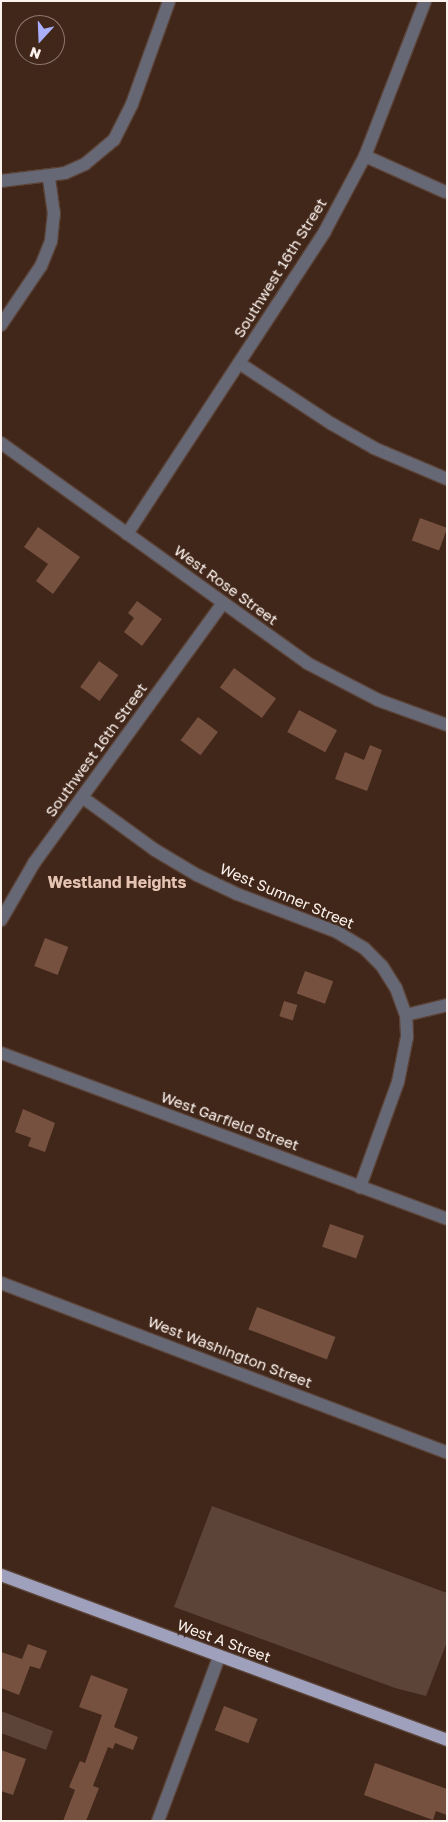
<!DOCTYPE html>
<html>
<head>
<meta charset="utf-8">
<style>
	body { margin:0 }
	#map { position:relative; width:448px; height:1822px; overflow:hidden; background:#41271a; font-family:"Golos Text",sans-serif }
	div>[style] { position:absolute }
	.green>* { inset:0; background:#5c4438 }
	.building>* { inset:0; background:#77513f; transform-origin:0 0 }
	.roads { filter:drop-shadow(1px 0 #5b4338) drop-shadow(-1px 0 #5b4338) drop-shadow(0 1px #5b4338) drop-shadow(0 -1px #5b4338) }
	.minor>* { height:12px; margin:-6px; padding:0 6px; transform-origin:6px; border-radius:6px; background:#676875 }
	.major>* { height:12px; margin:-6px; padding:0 6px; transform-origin:6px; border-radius:6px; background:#9fa1bc }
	span { translate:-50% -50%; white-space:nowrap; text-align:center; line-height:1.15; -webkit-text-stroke:4.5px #41271a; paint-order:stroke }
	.street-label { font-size:15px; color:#fcf2ed }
	.neighbourhood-label { font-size:16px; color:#e6c4b3; font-weight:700 }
	.frame { position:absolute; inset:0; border:2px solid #fcf2ed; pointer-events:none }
	.north { position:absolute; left:15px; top:15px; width:50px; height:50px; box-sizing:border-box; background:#41271a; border:1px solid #8c786e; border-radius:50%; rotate:200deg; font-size:14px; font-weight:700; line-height:20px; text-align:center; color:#fcf2ed }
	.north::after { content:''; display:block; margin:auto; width:18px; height:22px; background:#aab0fb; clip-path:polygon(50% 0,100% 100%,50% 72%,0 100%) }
</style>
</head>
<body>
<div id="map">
	<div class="green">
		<i style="clip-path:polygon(212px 1506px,447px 1593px,447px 1642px,426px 1696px,395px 1688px,174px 1607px)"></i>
		<i style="clip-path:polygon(1px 1711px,53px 1731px,46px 1750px,1px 1733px)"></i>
	</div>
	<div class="building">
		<i style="left:420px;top:518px;width:29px;height:24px;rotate:20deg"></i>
		<i style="clip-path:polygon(38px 527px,80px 557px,53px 594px,36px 581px,48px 564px,24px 547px)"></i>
		<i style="clip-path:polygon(137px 601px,162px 619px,142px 646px,124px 632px,134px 618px,128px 613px)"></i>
		<i style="left:99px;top:661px;width:24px;height:32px;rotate:36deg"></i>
		<i style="left:234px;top:668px;width:52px;height:24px;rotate:36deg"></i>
		<i style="left:299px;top:710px;width:43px;height:25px;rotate:28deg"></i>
		<i style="left:198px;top:717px;width:25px;height:29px;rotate:37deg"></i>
		<i style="clip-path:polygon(370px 745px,382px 750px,367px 791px,335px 779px,345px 752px,364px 760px)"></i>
		<i style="left:45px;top:938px;width:25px;height:30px;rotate:21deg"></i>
		<i style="left:305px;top:971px;width:30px;height:24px;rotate:20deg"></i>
		<i style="left:284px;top:1001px;width:14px;height:16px;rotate:17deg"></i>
		<i style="clip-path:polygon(23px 1109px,55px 1123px,45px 1152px,28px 1146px,31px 1138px,15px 1132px)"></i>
		<i style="left:330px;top:1224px;width:36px;height:24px;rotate:19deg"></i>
		<i style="left:257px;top:1307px;width:84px;height:24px;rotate:21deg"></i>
		<i style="clip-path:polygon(28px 1644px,47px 1651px,40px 1669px,30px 1666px,19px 1695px,1px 1688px,1px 1652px,22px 1659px)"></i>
		<i style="clip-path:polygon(91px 1675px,128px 1689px,114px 1727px,138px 1737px,133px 1750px,115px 1743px,113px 1749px,108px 1747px,93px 1786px,99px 1788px,86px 1821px,63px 1821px,75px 1790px,69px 1787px,80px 1761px,85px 1763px,102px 1715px,79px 1707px)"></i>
		<i style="left:224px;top:1706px;width:36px;height:26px;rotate:21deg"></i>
		<i style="clip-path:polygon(1px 1750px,26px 1759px,13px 1795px,1px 1791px)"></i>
		<i style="clip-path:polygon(375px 1763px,447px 1789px,447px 1815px,436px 1811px,433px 1820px,364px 1795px)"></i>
	</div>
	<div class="roads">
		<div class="minor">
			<i style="left:365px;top:156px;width:88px;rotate:24.2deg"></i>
			<i style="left:1px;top:181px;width:64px;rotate:-7.1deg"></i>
			<i style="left:65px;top:173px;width:22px;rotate:-24deg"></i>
			<i style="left:85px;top:164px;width:38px;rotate:-40deg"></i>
			<i style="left:114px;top:140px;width:40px;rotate:-63.4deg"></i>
			<i style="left:132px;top:104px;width:109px;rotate:-70.2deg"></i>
			<i style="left:1px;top:325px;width:71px;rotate:-55.9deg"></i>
			<i style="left:41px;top:266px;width:27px;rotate:-68deg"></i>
			<i style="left:51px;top:241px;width:27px;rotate:-84deg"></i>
			<i style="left:54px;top:214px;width:37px;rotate:-98deg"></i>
			<i style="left:239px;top:363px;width:111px;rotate:33.3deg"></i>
			<i style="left:332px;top:424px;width:48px;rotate:29.7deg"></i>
			<i style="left:374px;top:448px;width:79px;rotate:23deg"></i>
			<i style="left:1px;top:443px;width:377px;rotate:35.7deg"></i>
			<i style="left:307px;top:663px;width:80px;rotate:27.5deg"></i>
			<i style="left:378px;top:700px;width:73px;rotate:19.9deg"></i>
			<i style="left:127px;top:534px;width:362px;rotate:-56.8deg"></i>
			<i style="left:325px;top:231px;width:85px;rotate:-61.9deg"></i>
			<i style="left:365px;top:156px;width:166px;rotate:-68.8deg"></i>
			<i style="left:82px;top:797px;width:90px;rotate:36deg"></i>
			<i style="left:155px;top:850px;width:49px;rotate:30.8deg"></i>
			<i style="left:197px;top:875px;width:44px;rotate:25.4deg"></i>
			<i style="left:237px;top:894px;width:107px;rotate:20.8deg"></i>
			<i style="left:337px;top:932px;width:31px;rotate:31deg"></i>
			<i style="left:364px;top:948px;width:25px;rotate:45deg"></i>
			<i style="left:382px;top:966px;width:26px;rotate:58deg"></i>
			<i style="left:396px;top:988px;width:29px;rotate:70deg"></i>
			<i style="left:406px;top:1015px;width:22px;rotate:87deg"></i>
			<i style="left:407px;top:1037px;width:46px;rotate:101.3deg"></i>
			<i style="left:398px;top:1082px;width:112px;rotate:109.9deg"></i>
			<i style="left:1px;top:920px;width:66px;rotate:-59.9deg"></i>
			<i style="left:34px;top:863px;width:321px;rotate:-54deg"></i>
			<i style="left:406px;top:1015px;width:42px;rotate:-13.7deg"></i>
			<i style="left:1px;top:1053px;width:476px;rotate:20.4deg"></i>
			<i style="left:1px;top:1283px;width:477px;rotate:20.8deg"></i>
			<i style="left:158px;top:1821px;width:175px;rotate:-69.6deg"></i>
		</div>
		<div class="major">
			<i style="left:1px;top:1575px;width:476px;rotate:20.3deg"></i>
		</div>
	</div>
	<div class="street-label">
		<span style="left:280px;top:268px;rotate:-58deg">Southwest 16th Street</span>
		<span style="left:226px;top:585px;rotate:36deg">West Rose Street</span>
		<span style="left:96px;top:750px;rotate:-54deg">Southwest 16th Street</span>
		<span style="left:287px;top:896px;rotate:23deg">West Sumner Street</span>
		<span style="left:230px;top:1121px;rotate:20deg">West Garfield Street</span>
		<span style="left:230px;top:1352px;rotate:21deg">West Washington Street</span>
		<span style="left:224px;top:1641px;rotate:20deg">West A Street</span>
	</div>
	<div class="neighbourhood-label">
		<span style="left:117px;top:882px">Westland Heights</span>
	</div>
	<div class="frame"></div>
	<div class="north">N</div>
</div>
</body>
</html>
